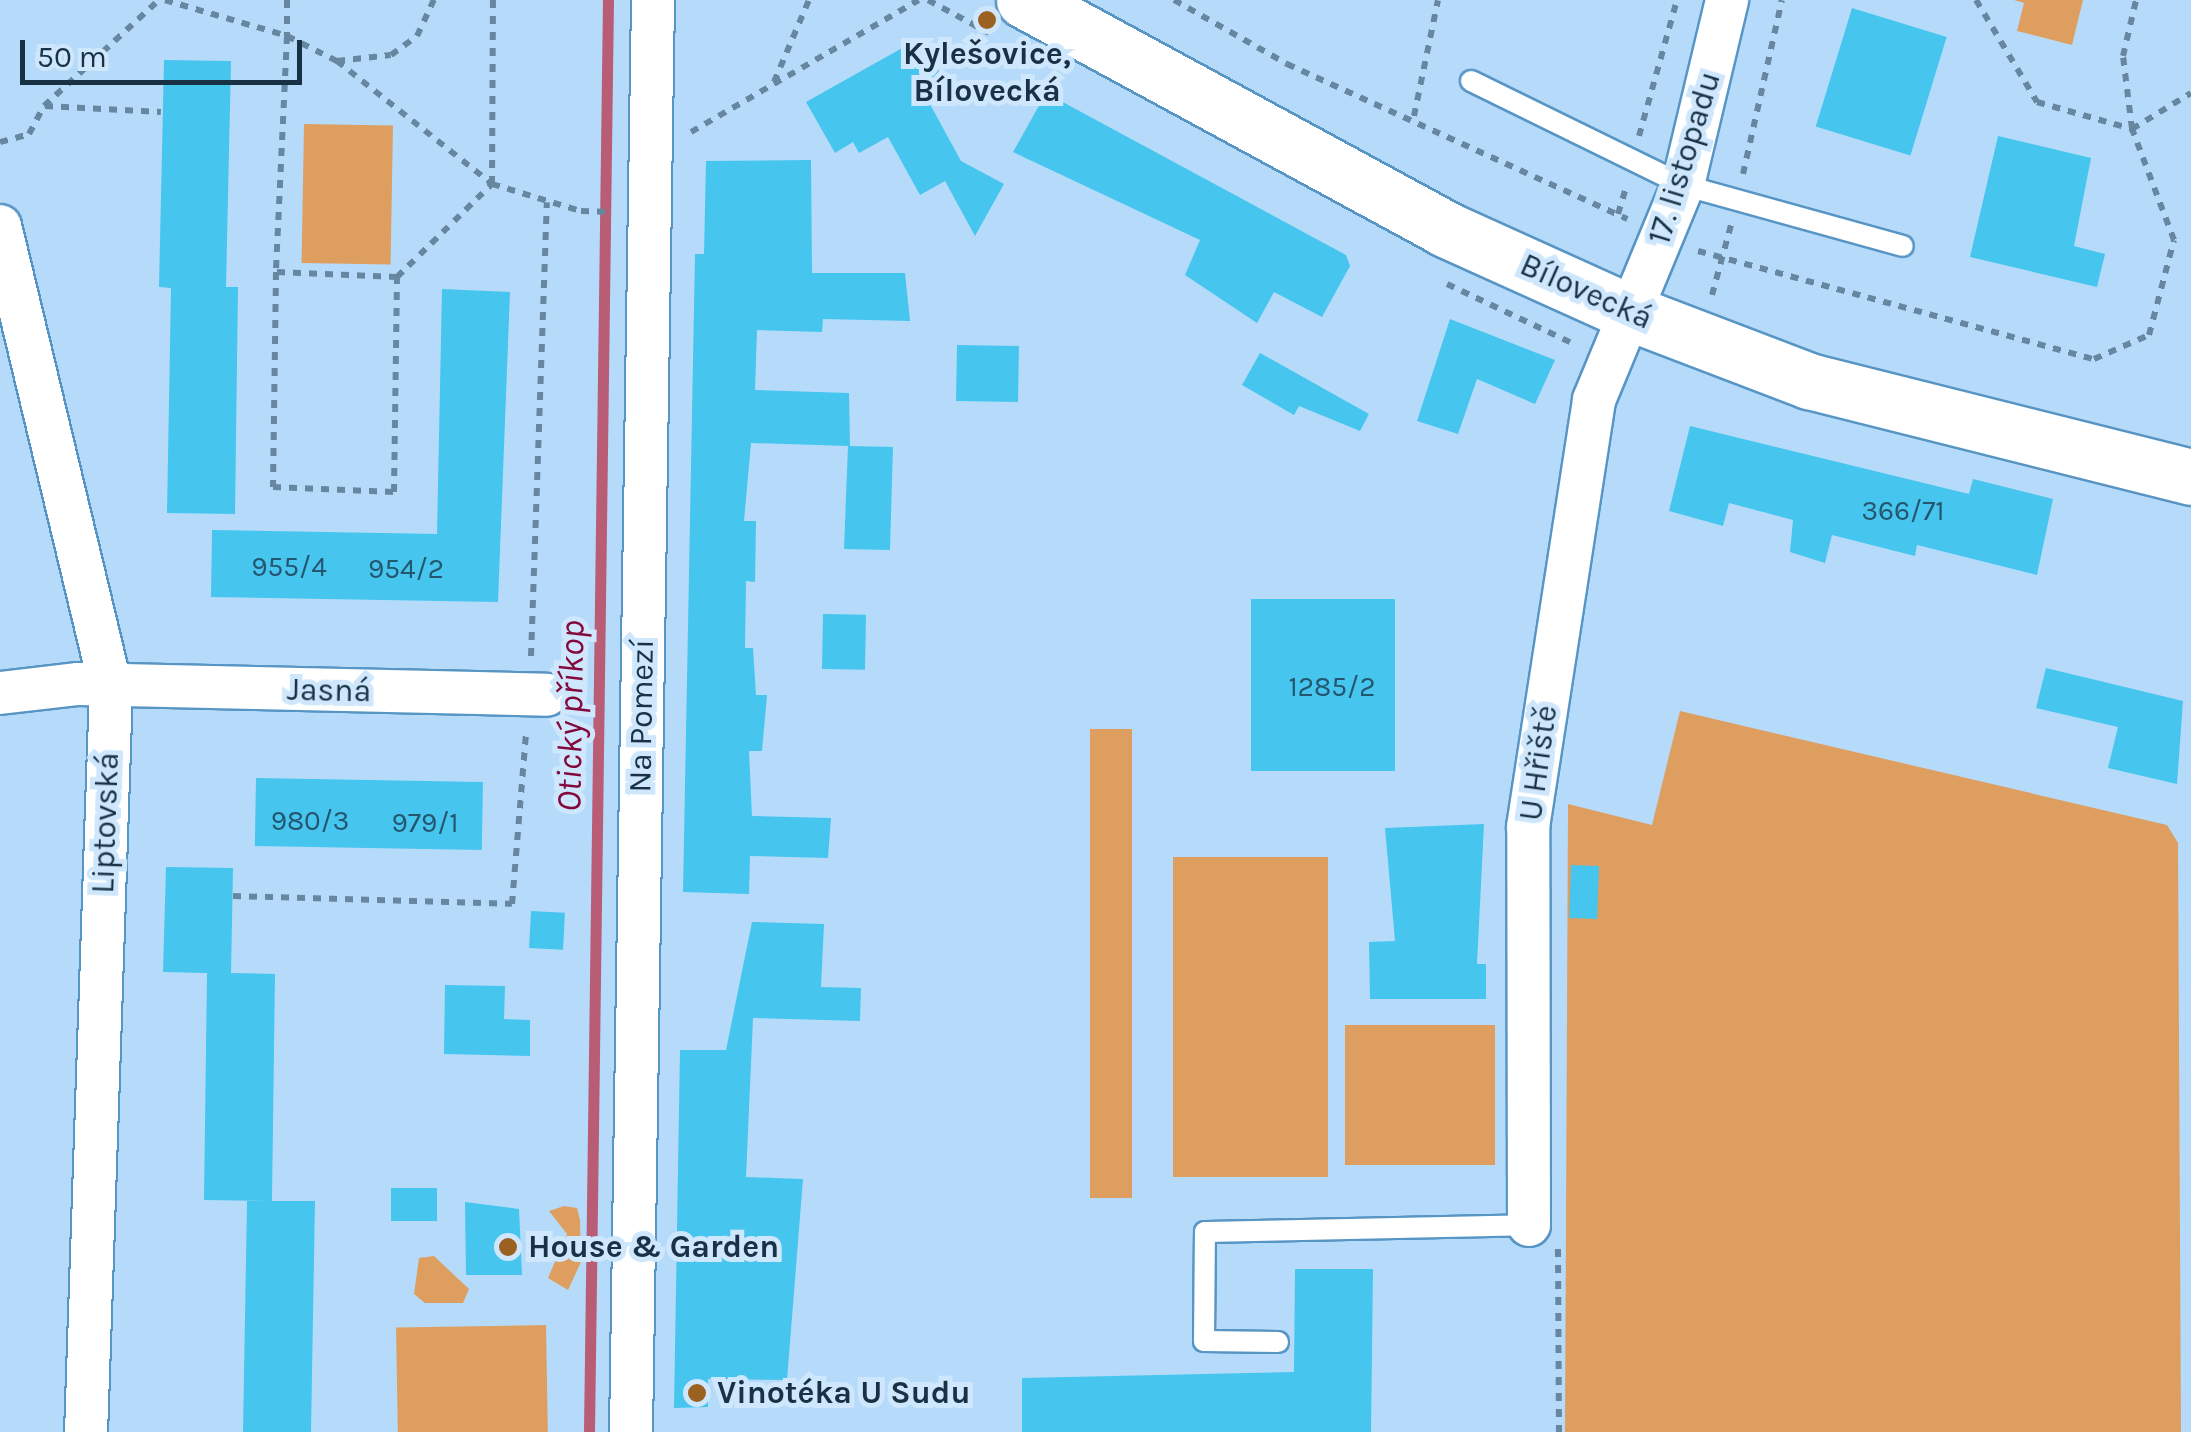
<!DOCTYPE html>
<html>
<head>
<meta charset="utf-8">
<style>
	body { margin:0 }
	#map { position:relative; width:2191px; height:1432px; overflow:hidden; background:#b6dbfa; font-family:Karla,sans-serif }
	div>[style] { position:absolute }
	.green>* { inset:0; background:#de9e60; transform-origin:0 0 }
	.stream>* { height:11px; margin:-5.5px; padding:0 5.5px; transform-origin:5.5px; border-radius:5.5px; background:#b95c76 }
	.building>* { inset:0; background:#46c5ee; transform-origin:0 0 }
	.path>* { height:6px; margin-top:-3px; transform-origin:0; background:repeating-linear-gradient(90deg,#6786a0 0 8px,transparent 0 16px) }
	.roads { filter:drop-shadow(2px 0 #5795c5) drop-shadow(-2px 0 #5795c5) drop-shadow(0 2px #5795c5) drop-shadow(0 -2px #5795c5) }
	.lane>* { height:20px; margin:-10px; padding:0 10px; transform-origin:10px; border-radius:10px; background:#fff }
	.street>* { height:42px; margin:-21px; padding:0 21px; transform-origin:21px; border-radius:21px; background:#fff }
	.secondary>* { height:55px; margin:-27.5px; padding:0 27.5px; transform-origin:27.5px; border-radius:27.5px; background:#fff }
	.dots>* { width:28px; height:28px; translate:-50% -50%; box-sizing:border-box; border:5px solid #cee7fc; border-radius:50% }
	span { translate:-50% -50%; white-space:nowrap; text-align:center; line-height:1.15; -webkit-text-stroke:10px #cee7fc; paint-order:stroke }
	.number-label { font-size:28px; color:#24566f }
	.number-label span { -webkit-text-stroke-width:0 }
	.poi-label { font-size:32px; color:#183145; font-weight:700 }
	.left { translate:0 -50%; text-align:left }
	.street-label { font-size:32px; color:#183145 }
	.water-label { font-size:35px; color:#83093d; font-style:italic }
	.scale { position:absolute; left:20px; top:40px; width:282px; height:45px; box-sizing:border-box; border:5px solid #183145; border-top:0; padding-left:12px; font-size:30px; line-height:35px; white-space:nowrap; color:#183145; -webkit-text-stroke:8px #cee7fc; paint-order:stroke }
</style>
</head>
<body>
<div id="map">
	<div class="green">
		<i style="clip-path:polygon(2014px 0,2083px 0,2072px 45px,2017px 31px,2024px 3px)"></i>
		<i style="left:304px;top:124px;width:89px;height:139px;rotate:1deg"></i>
		<i style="clip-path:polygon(1680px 711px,2167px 825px,2178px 843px,2181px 1432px,1565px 1432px,1568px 804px,1652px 825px)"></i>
		<i style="left:1090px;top:729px;width:42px;height:469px"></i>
		<i style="left:1173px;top:857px;width:155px;height:320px"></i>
		<i style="left:1495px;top:1025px;width:140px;height:150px;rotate:90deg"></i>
		<i style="clip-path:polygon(564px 1206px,577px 1208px,580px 1220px,581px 1262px,568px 1290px,548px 1278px,567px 1234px,549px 1211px)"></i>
		<i style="clip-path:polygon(434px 1256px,469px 1289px,463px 1303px,425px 1303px,414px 1294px,419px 1258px)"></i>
		<i style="left:546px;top:1325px;width:107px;height:150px;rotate:89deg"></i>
	</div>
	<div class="stream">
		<i style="left:589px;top:1432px;width:1432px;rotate:-89.24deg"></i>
	</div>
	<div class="building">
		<i style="left:1852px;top:8px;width:99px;height:124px;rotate:17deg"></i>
		<i style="clip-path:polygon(920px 38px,945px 83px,925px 95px,961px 161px,1004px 184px,975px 236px,945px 181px,920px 195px,888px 137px,859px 153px,853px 142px,835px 153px,806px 102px)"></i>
		<i style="clip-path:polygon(164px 60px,231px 61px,226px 287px,238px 287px,235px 514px,167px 513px,171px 288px,159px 287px)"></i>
		<i style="clip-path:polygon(1046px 93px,1346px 255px,1350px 266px,1322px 317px,1274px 292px,1257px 323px,1185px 275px,1200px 240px,1013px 152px)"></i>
		<i style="clip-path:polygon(1998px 136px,2091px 158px,2074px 246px,2105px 254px,2097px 287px,1970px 257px)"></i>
		<i style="clip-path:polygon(811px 160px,812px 273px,905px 273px,910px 321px,823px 319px,822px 332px,757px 330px,755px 390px,849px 393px,850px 446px,893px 447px,890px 550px,844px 549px,848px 446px,751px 443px,744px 521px,756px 521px,755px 582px,746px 581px,745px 648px,753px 648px,756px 695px,767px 695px,762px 751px,749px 751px,752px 816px,831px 818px,828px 858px,750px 856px,749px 894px,683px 892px,695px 254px,704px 254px,706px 161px)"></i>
		<i style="clip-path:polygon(442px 289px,510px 292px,498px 602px,211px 597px,212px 530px,437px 534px)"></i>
		<i style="clip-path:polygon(1450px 319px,1555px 360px,1535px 404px,1477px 379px,1458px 434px,1417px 421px)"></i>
		<i style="left:957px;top:345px;width:62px;height:56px;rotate:1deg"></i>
		<i style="clip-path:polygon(1260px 353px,1369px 414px,1360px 431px,1299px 406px,1294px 415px,1242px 385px)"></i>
		<i style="clip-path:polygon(1690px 426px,1969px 494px,1973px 479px,2053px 499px,2037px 575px,1917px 545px,1915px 556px,1832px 535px,1825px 563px,1790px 552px,1793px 520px,1729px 503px,1723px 526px,1669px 511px)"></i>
		<i style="left:1251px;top:599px;width:144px;height:172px"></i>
		<i style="left:823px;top:614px;width:43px;height:55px;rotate:1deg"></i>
		<i style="clip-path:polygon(2046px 668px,2183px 701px,2177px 784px,2108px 768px,2118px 727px,2036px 708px)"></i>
		<i style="left:256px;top:778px;width:227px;height:68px;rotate:1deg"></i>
		<i style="clip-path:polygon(1484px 824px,1477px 964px,1486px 964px,1486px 999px,1370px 999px,1369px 942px,1395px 941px,1385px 828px)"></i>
		<i style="left:1571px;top:865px;width:28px;height:53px;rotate:2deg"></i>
		<i style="clip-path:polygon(166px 867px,233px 868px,231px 973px,275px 974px,272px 1201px,315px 1201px,311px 1432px,243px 1432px,247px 1201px,265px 1201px,204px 1200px,207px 973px,163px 972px)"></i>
		<i style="left:531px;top:911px;width:34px;height:37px;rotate:3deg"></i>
		<i style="clip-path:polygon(752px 922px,824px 924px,821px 987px,861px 988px,860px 1021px,753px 1018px,746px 1177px,803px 1179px,787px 1380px,708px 1379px,708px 1407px,674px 1408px,680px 1050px,726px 1050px)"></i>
		<i style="clip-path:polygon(445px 985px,505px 986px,504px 1019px,530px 1020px,530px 1056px,444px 1054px)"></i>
		<i style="left:391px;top:1188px;width:46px;height:33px"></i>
		<i style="clip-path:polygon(465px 1202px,519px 1209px,522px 1275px,466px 1275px)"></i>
		<i style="clip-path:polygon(1295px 1269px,1373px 1269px,1371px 1432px,1022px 1432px,1022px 1378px,1294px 1372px)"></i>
	</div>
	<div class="path">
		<i style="left:165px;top:0;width:127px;rotate:16.4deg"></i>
		<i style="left:287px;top:36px;width:236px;rotate:92.7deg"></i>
		<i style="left:287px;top:0;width:36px;rotate:90deg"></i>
		<i style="left:287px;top:36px;width:56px;rotate:26.6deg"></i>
		<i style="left:337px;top:61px;width:54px;rotate:-6.3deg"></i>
		<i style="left:391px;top:55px;width:32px;rotate:-36deg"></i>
		<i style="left:417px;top:36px;width:40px;rotate:-65deg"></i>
		<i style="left:928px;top:0;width:69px;rotate:28.4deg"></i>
		<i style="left:1174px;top:0;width:130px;rotate:29.5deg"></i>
		<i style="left:1287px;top:64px;width:374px;rotate:24.5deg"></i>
		<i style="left:1976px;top:0;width:119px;rotate:59.1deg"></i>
		<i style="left:2037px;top:102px;width:99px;rotate:15.9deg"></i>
		<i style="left:2132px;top:129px;width:69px;rotate:-31.4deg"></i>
		<i style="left:337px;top:61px;width:198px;rotate:38.4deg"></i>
		<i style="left:492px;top:184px;width:184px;rotate:-89.7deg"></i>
		<i style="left:774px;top:82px;width:89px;rotate:-66.9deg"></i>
		<i style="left:45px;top:106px;width:116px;rotate:3deg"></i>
		<i style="left:1414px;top:116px;width:118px;rotate:-78.3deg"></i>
		<i style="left:691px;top:132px;width:263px;rotate:-30.1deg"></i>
		<i style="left:1639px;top:136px;width:141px;rotate:-74.4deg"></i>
		<i style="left:0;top:142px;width:30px;rotate:-15deg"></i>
		<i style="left:29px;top:134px;width:32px;rotate:-62deg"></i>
		<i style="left:44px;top:106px;width:156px;rotate:-42.7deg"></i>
		<i style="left:1743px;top:174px;width:178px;rotate:-77.4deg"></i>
		<i style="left:1618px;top:214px;width:28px;rotate:-73deg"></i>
		<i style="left:1698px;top:251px;width:410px;rotate:15.3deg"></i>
		<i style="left:2094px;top:359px;width:60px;rotate:-23.6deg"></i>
		<i style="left:2149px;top:335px;width:98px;rotate:-75.3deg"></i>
		<i style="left:2174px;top:240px;width:119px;rotate:-110.7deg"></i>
		<i style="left:2132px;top:129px;width:74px;rotate:-97deg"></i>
		<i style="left:2123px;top:56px;width:57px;rotate:-76.9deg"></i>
		<i style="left:397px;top:277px;width:121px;rotate:-177.6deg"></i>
		<i style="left:276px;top:272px;width:215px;rotate:90.8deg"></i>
		<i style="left:273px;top:487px;width:121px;rotate:2.4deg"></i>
		<i style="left:394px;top:492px;width:215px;rotate:-89.2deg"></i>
		<i style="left:397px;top:277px;width:133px;rotate:-44.4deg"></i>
		<i style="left:492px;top:184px;width:93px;rotate:16.9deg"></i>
		<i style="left:581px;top:211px;width:31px;rotate:2deg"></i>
		<i style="left:1447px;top:284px;width:143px;rotate:25.3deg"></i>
		<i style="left:1712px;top:295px;width:73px;rotate:-74.8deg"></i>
		<i style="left:531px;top:656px;width:454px;rotate:-88deg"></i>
		<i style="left:233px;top:896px;width:279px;rotate:1.6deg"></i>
		<i style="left:512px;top:904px;width:172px;rotate:-85.3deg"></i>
		<i style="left:1558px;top:1249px;width:183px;rotate:89.7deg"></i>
	</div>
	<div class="roads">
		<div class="lane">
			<i style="left:1471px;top:81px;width:236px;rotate:26.1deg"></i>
			<i style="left:1683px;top:185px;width:228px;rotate:15.5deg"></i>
			<i style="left:1278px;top:1342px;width:74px;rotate:-179.2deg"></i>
			<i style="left:1204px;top:1341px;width:109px;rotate:-89.5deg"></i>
			<i style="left:1205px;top:1232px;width:324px;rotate:-1.2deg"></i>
		</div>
		<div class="street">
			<i style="left:0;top:226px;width:475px;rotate:76.5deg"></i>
			<i style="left:111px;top:688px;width:744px;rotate:91.92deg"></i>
			<i style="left:0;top:693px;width:79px;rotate:-6.6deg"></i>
			<i style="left:78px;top:684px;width:469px;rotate:1.3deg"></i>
			<i style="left:1529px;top:1225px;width:398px;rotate:-90.1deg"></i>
			<i style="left:1528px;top:827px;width:432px;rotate:-81.2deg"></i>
			<i style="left:1594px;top:400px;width:233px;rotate:-67.5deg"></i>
			<i style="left:1683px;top:185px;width:190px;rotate:-76.6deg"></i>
			<i style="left:631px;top:1432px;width:1432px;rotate:-89.12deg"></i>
		</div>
		<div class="secondary">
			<i style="left:1024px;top:0;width:479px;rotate:28.5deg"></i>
			<i style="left:1445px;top:229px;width:204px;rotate:24.3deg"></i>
			<i style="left:1631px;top:313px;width:191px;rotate:20.9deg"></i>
			<i style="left:1809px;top:381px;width:394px;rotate:14.1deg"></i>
		</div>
	</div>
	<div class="dots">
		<i style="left:987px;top:20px;background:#9b6121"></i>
		<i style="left:508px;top:1247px;background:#9b6121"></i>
		<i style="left:697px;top:1393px;background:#9b6121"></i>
	</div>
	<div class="number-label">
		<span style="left:1903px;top:511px">366/71</span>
		<span style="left:289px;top:567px">955/4</span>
		<span style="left:406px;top:569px">954/2</span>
		<span style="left:1332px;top:687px">1285/2</span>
		<span style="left:310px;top:821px">980/3</span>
		<span style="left:425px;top:823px">979/1</span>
	</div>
	<div class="poi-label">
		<span style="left:987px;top:73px">Kylešovice,<br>Bílovecká</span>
		<span class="left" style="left:528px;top:1247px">House &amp; Garden</span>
		<span class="left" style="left:717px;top:1393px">Vinotéka U Sudu</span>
	</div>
	<div class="street-label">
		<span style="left:1685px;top:158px;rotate:-73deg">17. listopadu</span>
		<span style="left:1586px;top:292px;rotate:24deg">Bílovecká</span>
		<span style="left:329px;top:691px;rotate:1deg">Jasná</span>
		<span style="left:642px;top:716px;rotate:-89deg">Na Pomezí</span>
		<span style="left:1539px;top:763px;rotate:-82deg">U Hřiště</span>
		<span style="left:106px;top:823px;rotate:-88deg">Liptovská</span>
	</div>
	<div class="water-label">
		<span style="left:571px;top:716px;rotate:-89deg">Otický příkop</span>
	</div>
	<div class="scale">50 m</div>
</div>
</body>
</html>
